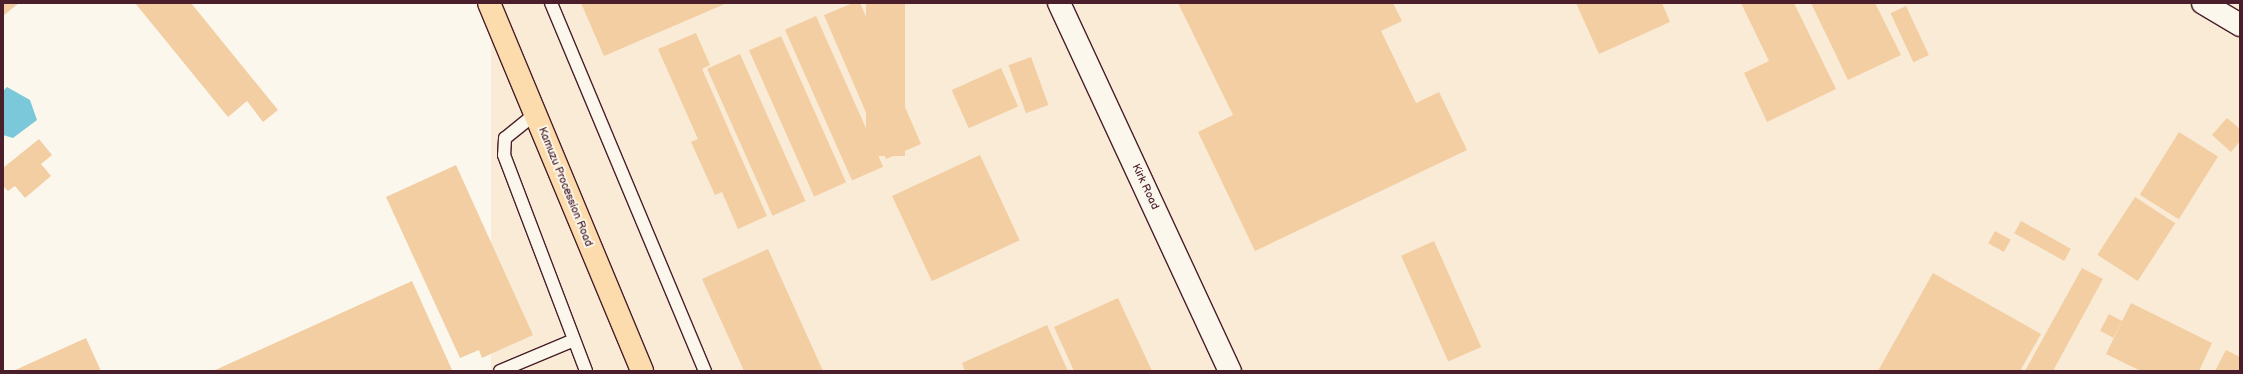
<!DOCTYPE html>
<html>
<head>
<meta charset="utf-8">
<style>
	body { margin:0 }
	#map { position:relative; width:2243px; height:374px; overflow:hidden; background:#fbf7ec; font-family:"Balsamiq Sans",sans-serif }
	div>[style] { position:absolute }
	.built>* { inset:0; background:#f9ebd6; transform-origin:0 0 }
	.water>* { inset:0; background:#7cc8db }
	.building>* { inset:0; background:#f3cea3; transform-origin:0 0 }
	.roads { filter:drop-shadow(1px 0 #4a1f2b) drop-shadow(-1px 0 #4a1f2b) drop-shadow(0 1px #4a1f2b) drop-shadow(0 -1px #4a1f2b) }
	.service>* { height:12px; margin:-6px; padding:0 6px; transform-origin:6px; border-radius:6px; background:#fbf7ec }
	.minor>* { height:22px; margin:-11px; padding:0 11px; transform-origin:11px; border-radius:11px; background:#fbf7ec }
	.trunk>* { height:22px; margin:-11px; padding:0 11px; transform-origin:11px; border-radius:11px; background:#fcdcac }
	span { translate:-50% -50%; white-space:nowrap; text-align:center; line-height:1.15; -webkit-text-stroke:4px #fbf7ec; paint-order:stroke }
	.street-label { font-size:11px; color:#4a1f2b }
	.frame { position:absolute; inset:0; border:4px solid #4a1f2b; pointer-events:none }
</style>
</head>
<body>
<div id="map">
	<div class="built">
		<i style="left:491px;top:3px;width:1749px;height:385px"></i>
	</div>
	<div class="water">
		<i style="clip-path:polygon(7px 87px,30px 100px,37px 120px,13px 138px,3px 135px,3px 91px)"></i>
	</div>
	<div class="building">
		<i style="clip-path:polygon(3px 3px,19px 3px,3px 16px)"></i>
		<i style="clip-path:polygon(135px 3px,191px 3px,278px 110px,263px 122px,247px 101px,228px 117px)"></i>
		<i style="clip-path:polygon(581px 3px,727px 3px,604px 56px)"></i>
		<i style="clip-path:polygon(853px 3px,860px 3px,921px 144px,886px 159px,824px 15px)"></i>
		<i style="left:866px;top:3px;width:39px;height:153px"></i>
		<i style="clip-path:polygon(1178px 3px,1393px 3px,1402px 21px,1381px 31px,1416px 103px,1439px 92px,1467px 150px,1255px 251px,1198px 132px,1233px 115px)"></i>
		<i style="clip-path:polygon(1576px 3px,1662px 3px,1670px 22px,1599px 54px)"></i>
		<i style="clip-path:polygon(1741px 3px,1794px 3px,1836px 89px,1767px 122px,1744px 73px,1769px 61px)"></i>
		<i style="clip-path:polygon(1811px 3px,1875px 3px,1901px 55px,1848px 80px)"></i>
		<i style="left:1906px;top:6px;width:54px;height:17px;rotate:65deg"></i>
		<i style="left:816px;top:16px;width:165px;height:34px;rotate:66deg"></i>
		<i style="clip-path:polygon(696px 33px,710px 65px,702px 69px,767px 216px,738px 229px,722px 192px,715px 195px,691px 142px,698px 139px,658px 49px)"></i>
		<i style="left:781px;top:36px;width:160px;height:35px;rotate:66deg"></i>
		<i style="left:740px;top:54px;width:161px;height:36px;rotate:66deg"></i>
		<i style="left:1031px;top:57px;width:51px;height:24px;rotate:70deg"></i>
		<i style="left:1001px;top:68px;width:42px;height:54px;rotate:66deg"></i>
		<i style="clip-path:polygon(2227px 118px,2240px 129px,2240px 141px,2231px 152px,2212px 135px)"></i>
		<i style="left:2179px;top:132px;width:46px;height:74px;rotate:32deg"></i>
		<i style="clip-path:polygon(39px 139px,52px 155px,41px 164px,51px 176px,25px 198px,15px 186px,8px 191px,3px 186px,3px 168px)"></i>
		<i style="left:980px;top:155px;width:94px;height:97px;rotate:65deg"></i>
		<i style="clip-path:polygon(456px 165px,533px 335px,482px 358px,479px 350px,460px 358px,386px 197px)"></i>
		<i style="left:2135px;top:197px;width:48px;height:69px;rotate:33deg"></i>
		<i style="left:2021px;top:221px;width:57px;height:14px;rotate:29deg"></i>
		<i style="left:1995px;top:231px;width:18px;height:14px;rotate:29deg"></i>
		<i style="left:1434px;top:241px;width:116px;height:36px;rotate:66deg"></i>
		<i style="clip-path:polygon(768px 249px,823px 371px,744px 371px,702px 279px)"></i>
		<i style="clip-path:polygon(2082px 268px,2103px 279px,2053px 371px,2025px 371px)"></i>
		<i style="clip-path:polygon(1933px 273px,2041px 334px,2020px 371px,1878px 371px)"></i>
		<i style="clip-path:polygon(412px 281px,452px 370px,213px 371px)"></i>
		<i style="clip-path:polygon(1118px 298px,1152px 371px,1074px 371px,1054px 327px)"></i>
		<i style="clip-path:polygon(2131px 303px,2212px 343px,2199px 371px,2141px 371px,2106px 354px)"></i>
		<i style="left:2109px;top:314px;width:15px;height:19px;rotate:28deg"></i>
		<i style="clip-path:polygon(1047px 325px,1068px 371px,965px 371px,962px 363px)"></i>
		<i style="clip-path:polygon(86px 338px,101px 371px,13px 371px)"></i>
		<i style="clip-path:polygon(2226px 350px,2240px 357px,2240px 371px,2215px 371px)"></i>
	</div>
	<div class="roads">
		<div class="service">
			<i style="left:551px;top:3px;width:399px;rotate:67.3deg"></i>
			<i style="left:535px;top:114px;width:38px;rotate:141deg"></i>
			<i style="left:505px;top:138px;width:17px;rotate:93deg"></i>
			<i style="left:504px;top:155px;width:231px;rotate:69.2deg"></i>
			<i style="left:500px;top:371px;width:80px;rotate:-22.7deg"></i>
		</div>
		<div class="minor">
			<i style="left:1059px;top:3px;width:406px;rotate:65.1deg"></i>
			<i style="left:2203px;top:3px;width:43px;rotate:30.7deg"></i>
		</div>
		<div class="trunk">
			<i style="left:489px;top:3px;width:399px;rotate:67.4deg"></i>
		</div>
	</div>
	<div class="street-label">
		<span style="left:565px;top:187px;rotate:68deg">Kamuzu Procession Road</span>
		<span style="left:1145px;top:187px;rotate:65deg">Kirk Road</span>
	</div>
	<div class="frame"></div>
</div>
</body>
</html>
